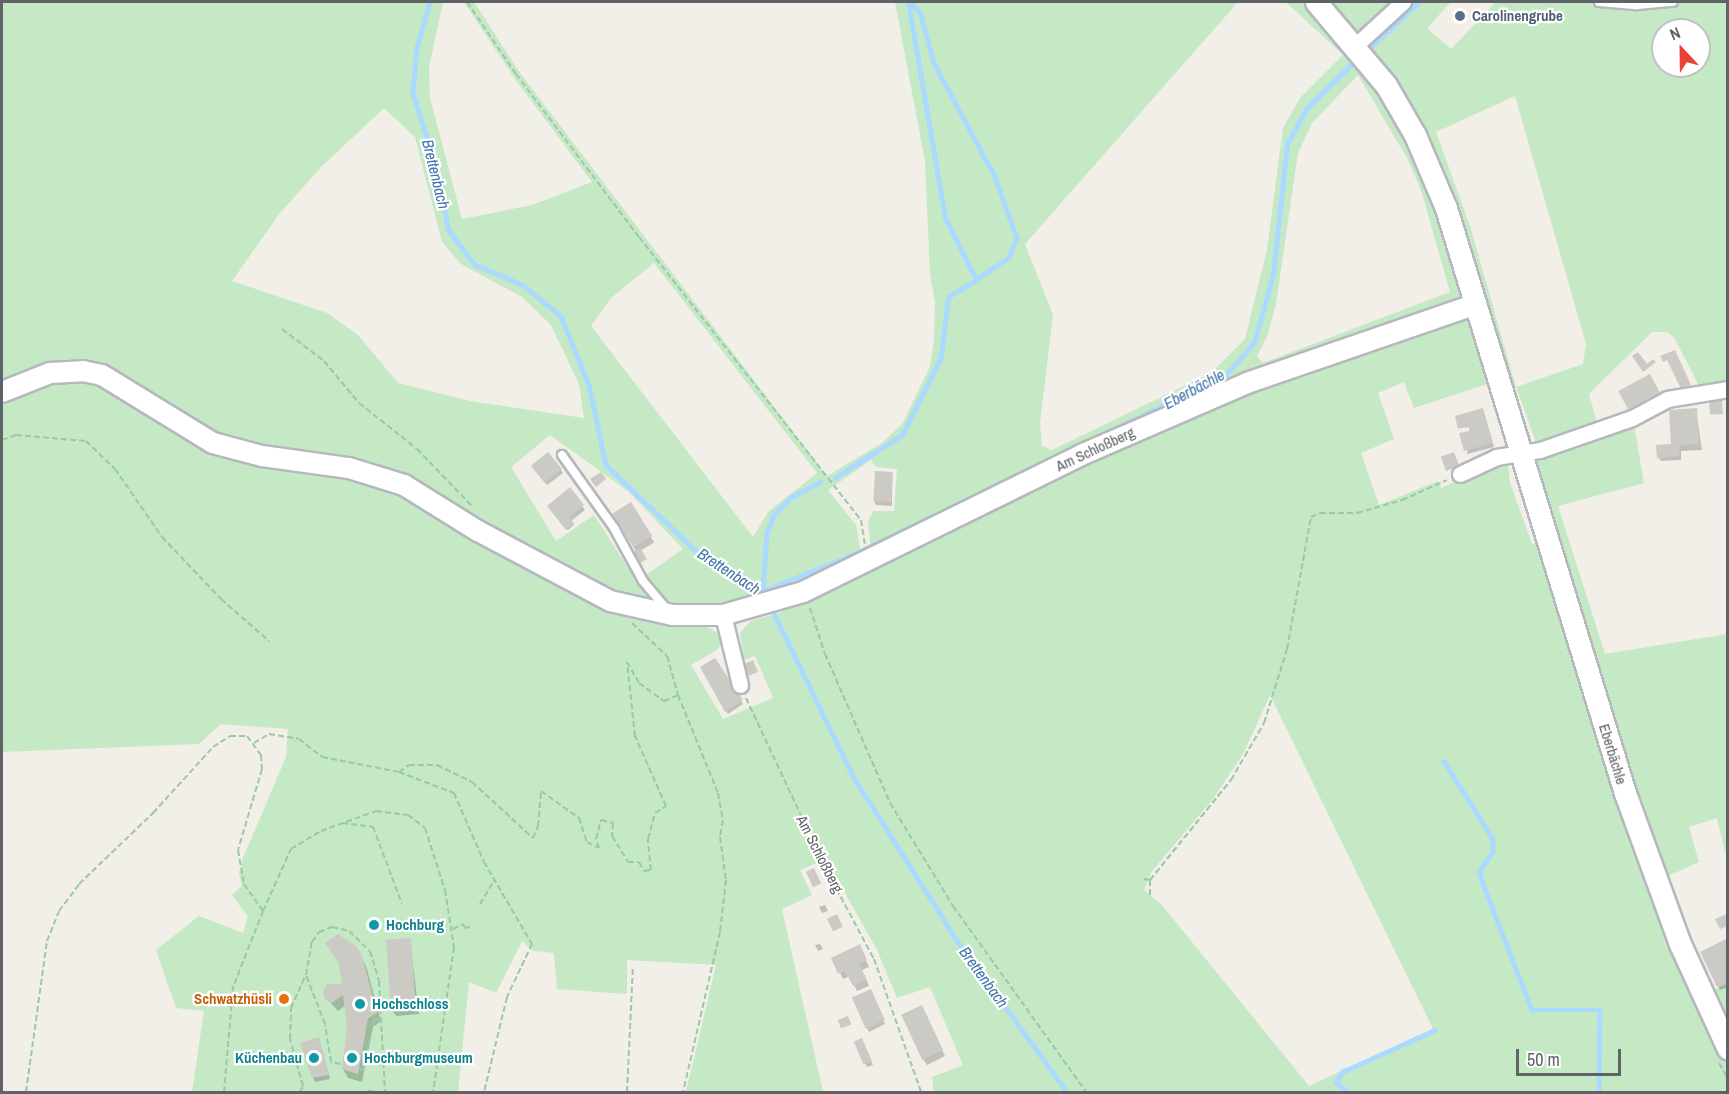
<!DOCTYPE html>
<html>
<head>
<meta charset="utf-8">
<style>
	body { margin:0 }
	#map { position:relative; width:1729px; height:1094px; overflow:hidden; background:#f1efe8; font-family:"Archivo Narrow",sans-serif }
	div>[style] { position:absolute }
	.green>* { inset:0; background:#c5e8c5 }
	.shadow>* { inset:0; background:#0003; transform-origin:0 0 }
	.stream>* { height:4.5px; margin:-2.25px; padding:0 2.25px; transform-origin:2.25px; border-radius:2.25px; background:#aadaff }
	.building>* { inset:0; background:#cccac5; transform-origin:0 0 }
	.path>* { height:2px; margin-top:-1px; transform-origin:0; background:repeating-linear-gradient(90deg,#9cc7a9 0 6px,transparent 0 9px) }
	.roads { filter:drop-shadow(2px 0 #b5b8bc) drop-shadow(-2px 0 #b5b8bc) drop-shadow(0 2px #b5b8bc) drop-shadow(0 -2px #b5b8bc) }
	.service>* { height:8px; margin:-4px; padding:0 4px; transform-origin:4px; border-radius:4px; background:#fff }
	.minor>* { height:15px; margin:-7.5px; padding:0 7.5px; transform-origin:7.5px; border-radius:7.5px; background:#fff }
	.tertiary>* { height:20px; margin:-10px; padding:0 10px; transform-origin:10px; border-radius:10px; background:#fff }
	.secondary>* { height:21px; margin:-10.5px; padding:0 10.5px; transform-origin:10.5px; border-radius:10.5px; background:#fff }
	.dots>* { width:16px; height:16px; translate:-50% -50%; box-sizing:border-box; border:3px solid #fff; border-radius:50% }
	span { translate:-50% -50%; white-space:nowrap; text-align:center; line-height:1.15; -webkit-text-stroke:4.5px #fff; paint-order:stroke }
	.service-label { font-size:15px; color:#4e5e75; font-weight:700 }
	.left { translate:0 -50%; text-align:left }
	.street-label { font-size:15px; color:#5f6368 }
	.culture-label { font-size:15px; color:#0d838f; font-weight:700 }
	.right { translate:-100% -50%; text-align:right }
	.food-label { font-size:15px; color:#c56008; font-weight:700 }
	.water-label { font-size:16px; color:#4174aa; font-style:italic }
	.frame { position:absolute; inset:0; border:3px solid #5f6368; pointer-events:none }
	.north { position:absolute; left:1651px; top:18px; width:60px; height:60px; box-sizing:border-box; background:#fff; border:2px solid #bfc1c3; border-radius:50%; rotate:338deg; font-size:16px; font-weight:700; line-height:24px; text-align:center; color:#5f6368 }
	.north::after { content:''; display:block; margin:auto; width:21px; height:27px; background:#ea4335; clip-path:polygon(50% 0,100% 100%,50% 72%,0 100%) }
	.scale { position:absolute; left:1516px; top:1049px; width:105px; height:27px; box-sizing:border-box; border:3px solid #5f6368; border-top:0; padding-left:8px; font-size:18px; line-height:21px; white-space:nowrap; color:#5f6368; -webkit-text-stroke:4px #fff; paint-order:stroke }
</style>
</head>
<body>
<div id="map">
	<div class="green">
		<i style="clip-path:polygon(evenodd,2px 2px,443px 2px,429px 67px,430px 98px,462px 219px,532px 205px,592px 182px,515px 79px,464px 2px,474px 2px,520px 73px,827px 476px,882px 443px,902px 424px,930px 367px,934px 339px,935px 302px,930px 274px,925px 161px,895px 2px,1238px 2px,1025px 244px,1053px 315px,1040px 423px,1042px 446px,1052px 450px,1211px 373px,1245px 339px,1267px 250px,1283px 128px,1300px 98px,1343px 55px,1286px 2px,1451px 2px,1427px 28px,1451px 49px,1494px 4px,1492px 2px,1727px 2px,1727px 386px,1700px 388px,1674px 337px,1667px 332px,1652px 332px,1589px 394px,1598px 426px,1537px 445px,1516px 387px,1492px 396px,1487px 384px,1414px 408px,1404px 382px,1378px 393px,1394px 439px,1361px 453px,1379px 505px,1438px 481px,1441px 488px,1507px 459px,1510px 483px,1532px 544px,1554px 538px,1534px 461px,1537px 457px,1633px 420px,1644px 483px,1558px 506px,1605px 654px,1727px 634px,1727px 860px,1717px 818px,1689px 827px,1699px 862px,1666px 877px,1696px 998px,1727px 984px,1727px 1092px,934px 1092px,932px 1077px,963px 1065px,930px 987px,897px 998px,877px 950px,826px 859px,800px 870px,812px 895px,782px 909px,823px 1092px,686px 1092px,716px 965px,627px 960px,627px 994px,557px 989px,554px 953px,534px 951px,522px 941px,496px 993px,469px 982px,458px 1092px,192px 1092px,204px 1011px,176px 1008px,156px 950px,199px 916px,243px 933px,248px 917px,232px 895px,242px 886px,239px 874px,243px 858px,286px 757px,288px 729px,221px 724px,199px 744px,2px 752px,2px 2px,1663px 30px,1699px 30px,1699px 66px,1663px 66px,1663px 30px,2px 2px,1358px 75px,1407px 158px,1421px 190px,1450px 292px,1263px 363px,1257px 356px,1267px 337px,1276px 304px,1298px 153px,1312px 123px,1358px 75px,2px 2px,1515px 96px,1586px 344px,1583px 364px,1516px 387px,1470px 226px,1436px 132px,1515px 96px,2px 2px,384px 108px,415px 137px,442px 242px,461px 264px,522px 297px,551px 325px,579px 384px,584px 418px,470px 401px,398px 383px,358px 335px,327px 313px,232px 281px,280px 213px,321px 167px,384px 108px,2px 2px,654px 263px,817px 473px,768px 512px,753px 537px,591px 326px,611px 298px,654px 263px,2px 2px,550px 435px,629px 492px,683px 549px,646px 575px,666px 604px,694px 610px,778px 591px,784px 611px,751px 621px,740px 633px,744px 660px,755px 656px,773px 698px,723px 719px,691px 665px,717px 650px,721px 644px,718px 633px,705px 626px,651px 622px,650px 602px,594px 515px,556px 541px,511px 467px,550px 435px,2px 2px,871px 460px,876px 467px,897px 469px,894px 511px,873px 511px,868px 521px,871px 550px,861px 553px,856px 525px,828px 490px,871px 460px,2px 2px,1270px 695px,1433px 1029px,1309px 1086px,1161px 904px,1144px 890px,1152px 871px,1213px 799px,1243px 754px,1270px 695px)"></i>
	</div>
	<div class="shadow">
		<i style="clip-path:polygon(1483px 410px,1494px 447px,1467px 454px,1470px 427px,1460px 428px)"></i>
		<i style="clip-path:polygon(1696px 410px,1702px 450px,1681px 451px,1681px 460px,1661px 461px,1658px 457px,1673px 447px)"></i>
		<i style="clip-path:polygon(560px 469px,563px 473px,547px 485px,535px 470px)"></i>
		<i style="clip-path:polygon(892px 474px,892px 506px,876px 505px,874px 501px)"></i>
		<i style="clip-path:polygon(569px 489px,585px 510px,571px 521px,574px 525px,568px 530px,564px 526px)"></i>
		<i style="left:631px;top:504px;width:45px;height:20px;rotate:59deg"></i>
		<i style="clip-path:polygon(715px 660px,743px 704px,728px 714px,702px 668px)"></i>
		<i style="clip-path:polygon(825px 905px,828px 911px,822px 913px,819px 907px)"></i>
		<i style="clip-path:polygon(410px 940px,419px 1014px,396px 1016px,392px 1010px)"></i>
		<i style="clip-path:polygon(820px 944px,823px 949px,818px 951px,815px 945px)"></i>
		<i style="clip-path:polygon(355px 947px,366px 966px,381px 1021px,373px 1027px,362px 1082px,348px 1078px,343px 1069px,348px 1026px,346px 1005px,338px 1011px,327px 999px,344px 986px)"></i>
		<i style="clip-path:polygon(862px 952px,869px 967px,862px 970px,869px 986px,857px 991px,850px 976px,843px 979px,840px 973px)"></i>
		<i style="clip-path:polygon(1702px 952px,1728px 964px,1728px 987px,1720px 990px)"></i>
		<i style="clip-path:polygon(872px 994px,885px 1024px,869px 1032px,867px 1028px)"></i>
		<i style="clip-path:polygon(925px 1013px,945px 1056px,927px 1065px,923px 1059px)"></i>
		<i style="clip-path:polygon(319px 1039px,330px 1079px,315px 1082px,313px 1078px)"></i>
		<i style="clip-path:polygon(856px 1042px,863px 1043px,873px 1065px,867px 1067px)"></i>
		<i style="clip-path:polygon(370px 1090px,382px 1092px,361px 1092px)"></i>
	</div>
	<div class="stream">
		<i style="left:430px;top:2px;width:48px;rotate:105.8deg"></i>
		<i style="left:417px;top:48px;width:45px;rotate:95.1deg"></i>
		<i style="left:413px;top:93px;width:96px;rotate:72.5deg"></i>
		<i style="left:442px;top:185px;width:44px;rotate:82.2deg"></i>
		<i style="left:448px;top:229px;width:44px;rotate:53.4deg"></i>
		<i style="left:474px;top:264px;width:53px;rotate:23.2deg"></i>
		<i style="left:523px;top:285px;width:49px;rotate:39.2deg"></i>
		<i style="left:561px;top:316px;width:74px;rotate:67.9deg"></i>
		<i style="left:589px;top:385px;width:82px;rotate:78deg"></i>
		<i style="left:606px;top:465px;width:126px;rotate:43.7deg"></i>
		<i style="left:697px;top:552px;width:77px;rotate:30.6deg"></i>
		<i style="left:763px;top:591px;width:8px;rotate:60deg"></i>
		<i style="left:911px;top:2px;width:16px;rotate:52deg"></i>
		<i style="left:921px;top:15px;width:50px;rotate:74.8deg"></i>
		<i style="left:934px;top:63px;width:129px;rotate:61.8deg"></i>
		<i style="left:995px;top:177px;width:65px;rotate:70.2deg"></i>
		<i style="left:1017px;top:238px;width:22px;rotate:112deg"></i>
		<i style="left:1009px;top:258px;width:40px;rotate:146deg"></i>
		<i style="left:1367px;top:51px;width:71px;rotate:-43.3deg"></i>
		<i style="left:1074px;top:448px;width:167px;rotate:-25.5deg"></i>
		<i style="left:1225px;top:376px;width:44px;rotate:-48.7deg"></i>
		<i style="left:1254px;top:343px;width:71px;rotate:-74.4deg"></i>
		<i style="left:1273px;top:275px;width:132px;rotate:-83.9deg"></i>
		<i style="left:1287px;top:144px;width:41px;rotate:-60.9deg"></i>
		<i style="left:1307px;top:108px;width:71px;rotate:-44.4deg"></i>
		<i style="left:835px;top:478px;width:80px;rotate:-32.7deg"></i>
		<i style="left:902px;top:435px;width:87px;rotate:-63.4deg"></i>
		<i style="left:941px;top:357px;width:60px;rotate:-83.3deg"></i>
		<i style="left:948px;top:297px;width:33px;rotate:-31deg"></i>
		<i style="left:976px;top:280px;width:69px;rotate:-116.6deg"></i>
		<i style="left:945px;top:218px;width:219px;rotate:-99.7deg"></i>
		<i style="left:821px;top:482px;width:34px;rotate:152deg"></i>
		<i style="left:791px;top:498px;width:24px;rotate:135deg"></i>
		<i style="left:774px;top:515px;width:20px;rotate:110deg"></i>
		<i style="left:767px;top:534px;width:57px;rotate:94deg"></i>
		<i style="left:763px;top:591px;width:98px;rotate:-22.1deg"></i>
		<i style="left:854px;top:554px;width:233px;rotate:-25.7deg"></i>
		<i style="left:770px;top:605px;width:190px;rotate:64.1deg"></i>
		<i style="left:853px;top:776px;width:193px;rotate:57.7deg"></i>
		<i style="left:956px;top:939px;width:189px;rotate:54deg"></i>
		<i style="left:1444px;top:761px;width:92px;rotate:57.9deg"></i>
		<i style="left:1493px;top:839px;width:13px;rotate:90deg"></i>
		<i style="left:1493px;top:852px;width:25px;rotate:124deg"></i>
		<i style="left:1479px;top:873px;width:147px;rotate:68.9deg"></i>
		<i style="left:1532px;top:1010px;width:68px"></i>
		<i style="left:1600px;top:1010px;width:82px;rotate:90.7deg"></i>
		<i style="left:1347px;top:1092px;width:14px;rotate:-141deg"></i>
		<i style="left:1336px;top:1083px;width:13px;rotate:-61deg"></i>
		<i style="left:1342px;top:1072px;width:102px;rotate:-24.3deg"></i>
	</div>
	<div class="building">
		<i style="clip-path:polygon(1675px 350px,1691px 385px,1681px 389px,1667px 360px,1663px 362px,1660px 356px)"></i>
		<i style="clip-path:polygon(1638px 352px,1647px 364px,1653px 359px,1656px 362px,1643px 372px,1632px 356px)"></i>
		<i style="left:1650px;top:374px;width:21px;height:36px;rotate:62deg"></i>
		<i style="left:1722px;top:400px;width:14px;height:13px;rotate:86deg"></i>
		<i style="clip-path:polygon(1483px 408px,1493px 443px,1464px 451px,1459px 433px,1469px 431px,1469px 426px,1458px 429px,1455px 416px)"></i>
		<i style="clip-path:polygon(1697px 408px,1699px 444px,1679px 445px,1680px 456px,1657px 458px,1656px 445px,1671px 444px,1669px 410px)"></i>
		<i style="left:548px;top:452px;width:22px;height:22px;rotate:51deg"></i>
		<i style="left:1454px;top:452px;width:15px;height:14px;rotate:70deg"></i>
		<i style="left:875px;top:471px;width:18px;height:30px;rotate:3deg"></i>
		<i style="clip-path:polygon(601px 472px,606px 479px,596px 487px,590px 479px)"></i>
		<i style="clip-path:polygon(570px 487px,584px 505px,569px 517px,574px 523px,566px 530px,547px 506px)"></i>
		<i style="left:631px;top:502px;width:40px;height:22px;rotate:58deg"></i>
		<i style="left:640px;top:548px;width:13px;height:11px;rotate:58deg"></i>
		<i style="clip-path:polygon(715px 658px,743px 700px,725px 712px,700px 667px)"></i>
		<i style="left:753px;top:660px;width:13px;height:10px;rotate:67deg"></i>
		<i style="left:814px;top:868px;width:17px;height:9px;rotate:65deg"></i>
		<i style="left:837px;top:914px;width:14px;height:11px;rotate:65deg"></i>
		<i style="clip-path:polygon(1726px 914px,1728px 926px,1720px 929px,1715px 919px)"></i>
		<i style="clip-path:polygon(338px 934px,356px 946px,362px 956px,377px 1013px,368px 1018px,358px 1074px,342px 1069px,347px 1026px,343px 995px,332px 1003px,325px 999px,323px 991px,327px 984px,342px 984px,338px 962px,325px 943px)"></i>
		<i style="left:411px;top:938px;width:70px;height:25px;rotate:86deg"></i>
		<i style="clip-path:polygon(1728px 938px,1728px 982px,1717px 987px,1700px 952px)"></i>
		<i style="clip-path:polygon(860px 944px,867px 960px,859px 964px,867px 980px,853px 986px,845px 971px,838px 974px,831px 958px)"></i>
		<i style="left:871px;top:989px;width:34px;height:21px;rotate:66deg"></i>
		<i style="left:922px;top:1005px;width:50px;height:23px;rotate:65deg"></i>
		<i style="left:848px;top:1016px;width:9px;height:11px;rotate:69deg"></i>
		<i style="clip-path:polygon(319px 1037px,329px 1075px,312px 1078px,300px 1043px)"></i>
		<i style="left:862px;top:1038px;width:25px;height:9px;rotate:67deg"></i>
	</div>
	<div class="path">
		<i style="left:467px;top:2px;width:87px;rotate:55.8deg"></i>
		<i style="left:516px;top:74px;width:204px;rotate:53deg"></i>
		<i style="left:639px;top:237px;width:360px;rotate:51.9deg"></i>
		<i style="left:861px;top:520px;width:24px;rotate:81deg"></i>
		<i style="left:282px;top:329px;width:53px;rotate:37.3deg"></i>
		<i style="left:324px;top:361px;width:55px;rotate:50.2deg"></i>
		<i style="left:359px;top:403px;width:74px;rotate:38.4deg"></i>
		<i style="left:417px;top:449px;width:79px;rotate:46deg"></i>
		<i style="left:2px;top:440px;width:15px;rotate:-20deg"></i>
		<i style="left:16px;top:435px;width:70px;rotate:4.9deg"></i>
		<i style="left:86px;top:441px;width:40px;rotate:44deg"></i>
		<i style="left:115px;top:469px;width:83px;rotate:55.3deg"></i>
		<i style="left:162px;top:537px;width:86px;rotate:46.4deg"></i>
		<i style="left:221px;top:599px;width:64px;rotate:41.2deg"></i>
		<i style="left:810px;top:608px;width:48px;rotate:71.9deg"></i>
		<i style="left:825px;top:654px;width:163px;rotate:66.4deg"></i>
		<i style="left:890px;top:803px;width:121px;rotate:58.5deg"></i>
		<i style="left:953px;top:906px;width:229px;rotate:54.4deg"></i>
		<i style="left:632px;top:623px;width:48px;rotate:43.3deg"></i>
		<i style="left:667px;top:656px;width:41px;rotate:74.2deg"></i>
		<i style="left:678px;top:695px;width:106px;rotate:67.8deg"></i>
		<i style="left:718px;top:793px;width:27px;rotate:80deg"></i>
		<i style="left:723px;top:820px;width:17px;rotate:100deg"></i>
		<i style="left:720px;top:837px;width:43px;rotate:82.1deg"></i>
		<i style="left:726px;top:880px;width:52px;rotate:96.6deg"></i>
		<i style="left:720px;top:932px;width:164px;rotate:103deg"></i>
		<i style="left:746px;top:698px;width:193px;rotate:64.9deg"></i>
		<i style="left:828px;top:873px;width:98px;rotate:61.9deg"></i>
		<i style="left:874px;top:959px;width:141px;rotate:70.5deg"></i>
		<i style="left:254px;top:743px;width:17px;rotate:-31deg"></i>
		<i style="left:269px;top:734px;width:30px;rotate:9deg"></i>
		<i style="left:299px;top:739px;width:29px;rotate:38deg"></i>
		<i style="left:322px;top:757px;width:78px;rotate:11deg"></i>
		<i style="left:399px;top:772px;width:59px;rotate:20.9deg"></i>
		<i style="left:454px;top:793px;width:75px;rotate:66.5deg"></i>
		<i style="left:484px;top:862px;width:95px;rotate:59.7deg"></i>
		<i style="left:532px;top:944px;width:59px;rotate:115.3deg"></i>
		<i style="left:507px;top:997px;width:98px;rotate:103.6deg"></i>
		<i style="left:399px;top:772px;width:12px;rotate:-35deg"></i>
		<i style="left:409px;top:765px;width:28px"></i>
		<i style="left:437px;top:765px;width:39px;rotate:26deg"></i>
		<i style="left:472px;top:782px;width:83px;rotate:42.6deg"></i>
		<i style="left:533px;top:838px;width:13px;rotate:-67deg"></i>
		<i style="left:538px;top:826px;width:35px;rotate:-85deg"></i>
		<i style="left:541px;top:791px;width:47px;rotate:35.4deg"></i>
		<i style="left:579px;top:818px;width:25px;rotate:72deg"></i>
		<i style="left:587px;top:842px;width:13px;rotate:27deg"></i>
		<i style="left:599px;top:848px;width:9px;rotate:-108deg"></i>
		<i style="left:596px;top:839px;width:20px;rotate:-75deg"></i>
		<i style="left:601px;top:820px;width:12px;rotate:14deg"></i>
		<i style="left:613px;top:823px;width:13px;rotate:94deg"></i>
		<i style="left:612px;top:836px;width:31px;rotate:58deg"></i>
		<i style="left:628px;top:862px;width:11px"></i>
		<i style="left:639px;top:862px;width:10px;rotate:61deg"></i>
		<i style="left:644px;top:871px;width:7px;rotate:-8deg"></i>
		<i style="left:651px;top:870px;width:31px;rotate:-96deg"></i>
		<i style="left:648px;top:839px;width:27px;rotate:-75deg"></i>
		<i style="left:655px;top:813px;width:13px;rotate:-32deg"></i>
		<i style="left:666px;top:806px;width:77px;rotate:-113.9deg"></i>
		<i style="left:635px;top:736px;width:74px;rotate:-96.2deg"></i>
		<i style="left:627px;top:662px;width:24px;rotate:60deg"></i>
		<i style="left:639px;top:683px;width:31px;rotate:36deg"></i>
		<i style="left:664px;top:701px;width:15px;rotate:-23deg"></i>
		<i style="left:342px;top:823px;width:31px;rotate:7deg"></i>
		<i style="left:373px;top:827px;width:82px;rotate:69.4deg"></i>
		<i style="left:1144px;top:879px;width:6px;rotate:9deg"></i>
		<i style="left:1150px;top:880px;width:17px;rotate:90deg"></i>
		<i style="left:1150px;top:880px;width:129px;rotate:-51deg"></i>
		<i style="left:1231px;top:780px;width:66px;rotate:-59.9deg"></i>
		<i style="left:1264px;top:723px;width:77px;rotate:-72.7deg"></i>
		<i style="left:1287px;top:649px;width:134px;rotate:-79.7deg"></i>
		<i style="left:1311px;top:517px;width:10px;rotate:-24deg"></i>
		<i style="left:1320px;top:513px;width:37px"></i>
		<i style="left:1357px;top:513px;width:47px;rotate:-16.1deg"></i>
		<i style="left:1402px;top:500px;width:49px;rotate:-24deg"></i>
		<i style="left:480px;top:904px;width:29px;rotate:-59deg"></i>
		<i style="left:263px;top:911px;width:68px;rotate:-65.7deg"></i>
		<i style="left:291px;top:849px;width:35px;rotate:-31deg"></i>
		<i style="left:321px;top:831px;width:59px;rotate:-20deg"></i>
		<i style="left:376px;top:811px;width:32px;rotate:7deg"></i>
		<i style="left:408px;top:815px;width:21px;rotate:37deg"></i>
		<i style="left:425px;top:828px;width:65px;rotate:72.1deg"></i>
		<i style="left:445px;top:890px;width:58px;rotate:81deg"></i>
		<i style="left:454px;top:947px;width:147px;rotate:98.2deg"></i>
		<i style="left:453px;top:929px;width:11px;rotate:-27deg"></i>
		<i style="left:463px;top:924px;width:4px;rotate:63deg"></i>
		<i style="left:465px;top:928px;width:5px;rotate:-11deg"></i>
		<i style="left:1719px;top:1063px;width:18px;rotate:61deg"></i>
		<i style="left:341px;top:1064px;width:10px;rotate:-169deg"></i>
		<i style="left:331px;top:1062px;width:38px;rotate:-99deg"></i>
		<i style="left:325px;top:1024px;width:53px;rotate:-111.2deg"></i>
		<i style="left:306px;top:975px;width:34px;rotate:-80deg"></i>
		<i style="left:312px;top:942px;width:12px;rotate:-55deg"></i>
		<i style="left:319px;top:932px;width:14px;rotate:-21deg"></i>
		<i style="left:332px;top:927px;width:17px;rotate:13deg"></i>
		<i style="left:349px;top:931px;width:29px;rotate:44deg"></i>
		<i style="left:370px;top:951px;width:31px;rotate:73deg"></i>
		<i style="left:379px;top:981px;width:111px;rotate:86.9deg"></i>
		<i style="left:360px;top:1069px;width:3px;rotate:18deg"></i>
		<i style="left:363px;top:1070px;width:51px;rotate:-77.6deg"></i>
		<i style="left:374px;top:1020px;width:9px;rotate:-13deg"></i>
		<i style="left:26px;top:1092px;width:152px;rotate:-82.1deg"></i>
		<i style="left:47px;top:941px;width:32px;rotate:-68deg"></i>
		<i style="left:59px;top:911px;width:34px;rotate:-53deg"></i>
		<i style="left:79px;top:884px;width:103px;rotate:-43.8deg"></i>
		<i style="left:153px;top:813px;width:89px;rotate:-47.7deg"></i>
		<i style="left:213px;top:747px;width:20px;rotate:-33deg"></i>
		<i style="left:230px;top:736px;width:17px"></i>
		<i style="left:247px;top:736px;width:24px;rotate:54deg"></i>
		<i style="left:261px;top:755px;width:14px;rotate:86deg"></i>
		<i style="left:262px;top:769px;width:84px;rotate:106.5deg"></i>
		<i style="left:238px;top:850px;width:35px;rotate:80deg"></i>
		<i style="left:244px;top:884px;width:33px;rotate:55deg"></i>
		<i style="left:263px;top:911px;width:82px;rotate:111.5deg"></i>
		<i style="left:233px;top:987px;width:105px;rotate:94.9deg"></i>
		<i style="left:300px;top:1092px;width:7px;rotate:-63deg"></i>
		<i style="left:303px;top:1086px;width:49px;rotate:-105.5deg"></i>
		<i style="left:290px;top:1039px;width:31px;rotate:-88deg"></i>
		<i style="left:291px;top:1008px;width:36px;rotate:-66deg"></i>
		<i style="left:627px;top:1092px;width:125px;rotate:-87.3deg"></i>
	</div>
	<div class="roads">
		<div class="service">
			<i style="left:1599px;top:2px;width:38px;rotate:5deg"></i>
			<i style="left:1637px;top:5px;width:36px;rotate:-5deg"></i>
			<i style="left:562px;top:455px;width:90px;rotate:54.5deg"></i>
			<i style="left:614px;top:528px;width:60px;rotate:61.3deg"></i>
			<i style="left:643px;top:581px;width:38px;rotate:50deg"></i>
		</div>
		<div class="minor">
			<i style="left:1356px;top:45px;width:64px;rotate:-42.5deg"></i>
			<i style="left:1460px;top:474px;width:40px;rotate:-25deg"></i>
			<i style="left:1496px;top:457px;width:45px;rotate:-9deg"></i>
			<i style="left:1540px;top:450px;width:97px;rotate:-19.2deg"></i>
			<i style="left:1632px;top:418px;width:40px;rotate:-28deg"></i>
			<i style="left:1667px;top:399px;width:62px;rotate:-9.3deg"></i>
			<i style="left:723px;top:615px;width:72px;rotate:76.3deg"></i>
		</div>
		<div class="tertiary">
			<i style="left:2px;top:392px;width:52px;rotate:-21.6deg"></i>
			<i style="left:50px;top:373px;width:33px;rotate:-3deg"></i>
			<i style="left:83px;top:371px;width:19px;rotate:12deg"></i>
			<i style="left:102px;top:375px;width:130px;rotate:31.5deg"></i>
			<i style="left:213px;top:443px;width:51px;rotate:14.9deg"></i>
			<i style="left:262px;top:456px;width:88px;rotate:7.9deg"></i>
			<i style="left:349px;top:468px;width:58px;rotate:17.2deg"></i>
			<i style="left:404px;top:485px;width:87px;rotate:31.9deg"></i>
			<i style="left:478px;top:531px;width:149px;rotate:27.9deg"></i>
			<i style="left:610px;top:601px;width:64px;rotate:12.7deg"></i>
			<i style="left:672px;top:615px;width:51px"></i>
			<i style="left:723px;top:615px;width:83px;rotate:-16deg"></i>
			<i style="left:803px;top:592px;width:310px;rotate:-26.2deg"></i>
			<i style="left:1081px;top:455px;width:181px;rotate:-23.4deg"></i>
			<i style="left:1247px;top:383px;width:242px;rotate:-19deg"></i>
		</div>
		<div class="secondary">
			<i style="left:1316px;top:2px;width:109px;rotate:49.9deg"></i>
			<i style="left:1386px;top:85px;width:58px;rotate:59.9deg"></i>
			<i style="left:1415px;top:135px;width:79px;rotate:67deg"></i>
			<i style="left:1446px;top:208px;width:612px;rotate:72.99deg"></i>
			<i style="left:1625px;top:793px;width:161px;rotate:70deg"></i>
			<i style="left:1680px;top:944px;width:115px;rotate:65.4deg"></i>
		</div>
	</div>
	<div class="dots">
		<i style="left:1460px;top:16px;background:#5c6f8a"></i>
		<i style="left:374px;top:925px;background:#0f9aa8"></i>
		<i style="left:284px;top:999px;background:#e8710a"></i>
		<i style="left:360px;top:1004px;background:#0f9aa8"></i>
		<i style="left:314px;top:1058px;background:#0f9aa8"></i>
		<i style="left:352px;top:1058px;background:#0f9aa8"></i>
	</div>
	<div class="service-label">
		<span class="left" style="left:1472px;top:16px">Carolinengrube</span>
	</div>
	<div class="street-label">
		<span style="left:1095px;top:449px;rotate:-25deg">Am Schloßberg</span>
		<span style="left:1613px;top:754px;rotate:73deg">Eberbächle</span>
		<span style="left:820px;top:854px;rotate:63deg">Am Schloßberg</span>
	</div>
	<div class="culture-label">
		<span class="left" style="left:386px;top:925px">Hochburg</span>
		<span class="left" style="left:372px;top:1004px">Hochschloss</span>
		<span class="right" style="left:302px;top:1058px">Küchenbau</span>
		<span class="left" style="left:364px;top:1058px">Hochburgmuseum</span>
	</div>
	<div class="food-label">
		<span class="right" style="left:272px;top:999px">Schwatzhüsli</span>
	</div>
	<div class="water-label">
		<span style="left:436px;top:174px;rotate:76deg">Brettenbach</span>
		<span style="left:1194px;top:389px;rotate:-28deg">Eberbächle</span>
		<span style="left:729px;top:571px;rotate:33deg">Brettenbach</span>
		<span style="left:984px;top:977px;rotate:54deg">Brettenbach</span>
	</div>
	<div class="frame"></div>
	<div class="north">N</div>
	<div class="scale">50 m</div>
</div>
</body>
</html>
